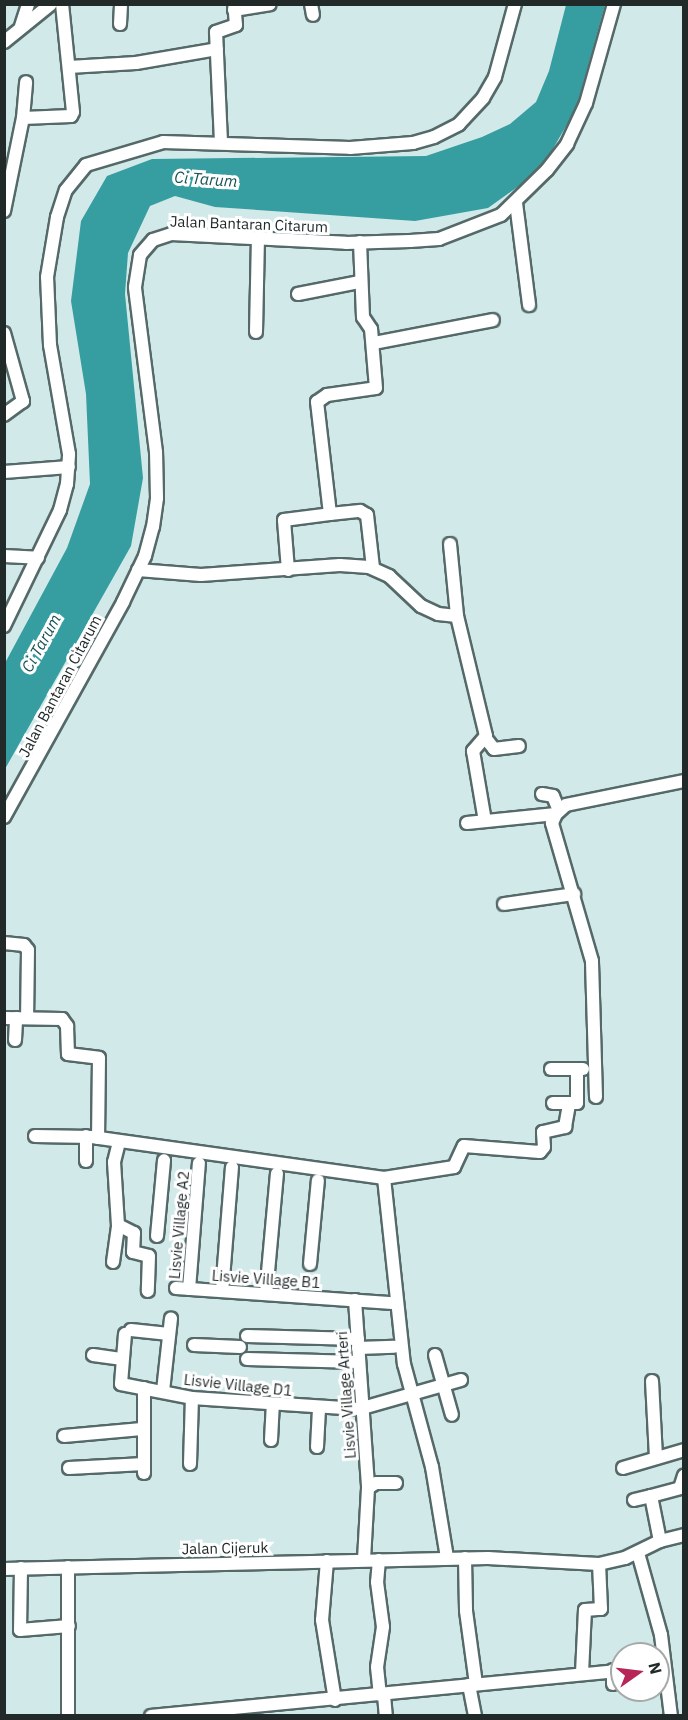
<!DOCTYPE html>
<html>
<head>
<meta charset="utf-8">
<style>
	body { margin:0 }
	#map { position:relative; width:688px; height:1720px; overflow:hidden; background:#d2e9e9; font-family:"IBM Plex Sans",sans-serif }
	div>[style] { position:absolute }
	.water>* { inset:0; background:#369ea1 }
	.roads { filter:drop-shadow(2px 0 #556969) drop-shadow(-2px 0 #556969) drop-shadow(0 2px #556969) drop-shadow(0 -2px #556969) }
	.minor>* { height:12px; margin:-6px; padding:0 6px; transform-origin:6px; border-radius:6px; background:#fff }
	span { translate:-50% -50%; white-space:nowrap; text-align:center; line-height:1.15; -webkit-text-stroke:6px #fff; paint-order:stroke }
	.street-label { font-size:15px; color:#212929 }
	.water-label { font-size:16px; color:#175253; font-style:italic }
	.frame { position:absolute; inset:0; border:6px solid #212929; pointer-events:none }
	.north { position:absolute; left:610px; top:1642px; width:60px; height:60px; box-sizing:border-box; background:#fff; border:2px solid #a6a9a9; border-radius:50%; rotate:76deg; font-size:16px; font-weight:700; line-height:24px; text-align:center; color:#212929 }
	.north::after { content:''; display:block; margin:auto; width:21px; height:27px; background:#b62757; clip-path:polygon(50% 0,100% 100%,50% 72%,0 100%) }
</style>
</head>
<body>
<div id="map">
	<div class="water">
		<i style="clip-path:polygon(566px 5px,605px 5px,576px 109px,540px 171px,488px 208px,415px 221px,215px 207px,175px 196px,150px 206px,128px 253px,125px 294px,143px 478px,131px 546px,5px 769px,5px 663px,67px 548px,90px 484px,86px 394px,71px 301px,81px 221px,107px 176px,152px 159px,426px 156px,482px 137px,510px 124px,536px 102px,549px 71px)"></i>
	</div>
	<div class="roads">
		<div class="minor">
			<i style="left:311px;top:4px;width:11px;rotate:80deg"></i>
			<i style="left:234px;top:10px;width:36px;rotate:-9deg"></i>
			<i style="left:120px;top:24px;width:20px;rotate:-87deg"></i>
			<i style="left:21px;top:26px;width:23px;rotate:-72deg"></i>
			<i style="left:4px;top:42px;width:60px;rotate:-39deg"></i>
			<i style="left:69px;top:67px;width:67px;rotate:-3.4deg"></i>
			<i style="left:136px;top:63px;width:82px;rotate:-9.8deg"></i>
			<i style="left:23px;top:118px;width:36px;rotate:-85deg"></i>
			<i style="left:221px;top:142px;width:110px;rotate:-92.6deg"></i>
			<i style="left:216px;top:32px;width:21px;rotate:-19deg"></i>
			<i style="left:236px;top:25px;width:21px;rotate:-95deg"></i>
			<i style="left:516px;top:203px;width:103px;rotate:82.7deg"></i>
			<i style="left:4px;top:211px;width:95px;rotate:-78.5deg"></i>
			<i style="left:23px;top:118px;width:48px;rotate:-2.4deg"></i>
			<i style="left:71px;top:116px;width:4px;rotate:-63deg"></i>
			<i style="left:73px;top:112px;width:109px;rotate:-95.8deg"></i>
			<i style="left:298px;top:294px;width:63px;rotate:-11deg"></i>
			<i style="left:256px;top:332px;width:95px;rotate:-88.8deg"></i>
			<i style="left:4px;top:333px;width:71px;rotate:74.4deg"></i>
			<i style="left:23px;top:401px;width:24px;rotate:144deg"></i>
			<i style="left:374px;top:343px;width:121px;rotate:-10.9deg"></i>
			<i style="left:4px;top:472px;width:65px;rotate:-4.4deg"></i>
			<i style="left:330px;top:514px;width:30px;rotate:-6deg"></i>
			<i style="left:360px;top:511px;width:8px;rotate:30deg"></i>
			<i style="left:367px;top:515px;width:53px;rotate:83.5deg"></i>
			<i style="left:450px;top:544px;width:72px;rotate:84.4deg"></i>
			<i style="left:4px;top:556px;width:34px;rotate:3deg"></i>
			<i style="left:138px;top:570px;width:63px;rotate:4.5deg"></i>
			<i style="left:201px;top:575px;width:139px;rotate:-4.1deg"></i>
			<i style="left:340px;top:565px;width:29px;rotate:4deg"></i>
			<i style="left:369px;top:567px;width:22px;rotate:24deg"></i>
			<i style="left:389px;top:576px;width:44px;rotate:43.2deg"></i>
			<i style="left:421px;top:606px;width:19px;rotate:25deg"></i>
			<i style="left:438px;top:614px;width:19px;rotate:6deg"></i>
			<i style="left:457px;top:616px;width:123px;rotate:76.4deg"></i>
			<i style="left:486px;top:736px;width:20px;rotate:131deg"></i>
			<i style="left:473px;top:751px;width:71px;rotate:80.3deg"></i>
			<i style="left:288px;top:570px;width:50px;rotate:-94.6deg"></i>
			<i style="left:284px;top:520px;width:46px;rotate:-7.4deg"></i>
			<i style="left:330px;top:514px;width:113px;rotate:-96.6deg"></i>
			<i style="left:317px;top:402px;width:12px;rotate:-35deg"></i>
			<i style="left:327px;top:395px;width:49px;rotate:-8.1deg"></i>
			<i style="left:376px;top:388px;width:59px;rotate:-94.8deg"></i>
			<i style="left:371px;top:329px;width:14px;rotate:-124deg"></i>
			<i style="left:363px;top:317px;width:75px;rotate:-92.3deg"></i>
			<i style="left:4px;top:626px;width:129px;rotate:-64.2deg"></i>
			<i style="left:60px;top:510px;width:27px;rotate:-75deg"></i>
			<i style="left:67px;top:484px;width:30px;rotate:-86deg"></i>
			<i style="left:69px;top:454px;width:111px;rotate:-99.9deg"></i>
			<i style="left:50px;top:345px;width:68px;rotate:-92.5deg"></i>
			<i style="left:47px;top:277px;width:61px;rotate:-80.5deg"></i>
			<i style="left:57px;top:217px;width:28px;rotate:-72deg"></i>
			<i style="left:66px;top:190px;width:32px;rotate:-51deg"></i>
			<i style="left:86px;top:165px;width:80px;rotate:-16.6deg"></i>
			<i style="left:163px;top:142px;width:187px;rotate:1.8deg"></i>
			<i style="left:350px;top:148px;width:63px;rotate:-4.5deg"></i>
			<i style="left:413px;top:143px;width:22px;rotate:-16deg"></i>
			<i style="left:434px;top:137px;width:28px;rotate:-27deg"></i>
			<i style="left:459px;top:124px;width:35px;rotate:-47deg"></i>
			<i style="left:483px;top:98px;width:24px;rotate:-60deg"></i>
			<i style="left:495px;top:77px;width:76px;rotate:-74.7deg"></i>
			<i style="left:487px;top:740px;width:11px;rotate:52deg"></i>
			<i style="left:494px;top:749px;width:25px;rotate:-7deg"></i>
			<i style="left:542px;top:794px;width:11px;rotate:10deg"></i>
			<i style="left:553px;top:796px;width:16px;rotate:68deg"></i>
			<i style="left:4px;top:817px;width:246px;rotate:-61deg"></i>
			<i style="left:123px;top:602px;width:51px;rotate:-64.4deg"></i>
			<i style="left:145px;top:556px;width:30px;rotate:-75deg"></i>
			<i style="left:153px;top:527px;width:29px;rotate:-82deg"></i>
			<i style="left:157px;top:498px;width:46px;rotate:-91.2deg"></i>
			<i style="left:156px;top:452px;width:166px;rotate:-97.3deg"></i>
			<i style="left:135px;top:287px;width:32px;rotate:-81deg"></i>
			<i style="left:140px;top:255px;width:20px;rotate:-49deg"></i>
			<i style="left:153px;top:240px;width:19px;rotate:-18deg"></i>
			<i style="left:171px;top:234px;width:175px;rotate:2.9deg"></i>
			<i style="left:346px;top:243px;width:64px;rotate:-1.8deg"></i>
			<i style="left:410px;top:241px;width:29px;rotate:-4deg"></i>
			<i style="left:439px;top:239px;width:66px;rotate:-21.2deg"></i>
			<i style="left:501px;top:215px;width:64px;rotate:-44.4deg"></i>
			<i style="left:547px;top:170px;width:33px;rotate:-52deg"></i>
			<i style="left:567px;top:144px;width:45px;rotate:-65.1deg"></i>
			<i style="left:586px;top:103px;width:103px;rotate:-74.2deg"></i>
			<i style="left:467px;top:823px;width:89px;rotate:-5.8deg"></i>
			<i style="left:504px;top:904px;width:71px;rotate:-8.1deg"></i>
			<i style="left:4px;top:943px;width:20px;rotate:6deg"></i>
			<i style="left:24px;top:945px;width:6px;rotate:51deg"></i>
			<i style="left:28px;top:950px;width:68px;rotate:90.8deg"></i>
			<i style="left:4px;top:1018px;width:58px;rotate:1deg"></i>
			<i style="left:62px;top:1019px;width:9px;rotate:54deg"></i>
			<i style="left:67px;top:1026px;width:28px;rotate:88deg"></i>
			<i style="left:68px;top:1054px;width:31px;rotate:7deg"></i>
			<i style="left:99px;top:1058px;width:80px;rotate:90.7deg"></i>
			<i style="left:15px;top:1040px;width:22px;rotate:-87deg"></i>
			<i style="left:551px;top:1069px;width:32px"></i>
			<i style="left:596px;top:1097px;width:136px;rotate:-91.7deg"></i>
			<i style="left:592px;top:961px;width:144px;rotate:-106.2deg"></i>
			<i style="left:552px;top:823px;width:10px;rotate:-66deg"></i>
			<i style="left:556px;top:814px;width:13px;rotate:-42deg"></i>
			<i style="left:566px;top:805px;width:120px;rotate:-11.5deg"></i>
			<i style="left:553px;top:1103px;width:24px"></i>
			<i style="left:577px;top:1103px;width:34px;rotate:-90deg"></i>
			<i style="left:35px;top:1136px;width:57px;rotate:1deg"></i>
			<i style="left:92px;top:1137px;width:295px;rotate:8deg"></i>
			<i style="left:384px;top:1178px;width:71px;rotate:-8.9deg"></i>
			<i style="left:454px;top:1167px;width:23px;rotate:-65deg"></i>
			<i style="left:464px;top:1146px;width:76px;rotate:4.5deg"></i>
			<i style="left:540px;top:1152px;width:6px;rotate:-51deg"></i>
			<i style="left:544px;top:1147px;width:15px;rotate:-94deg"></i>
			<i style="left:543px;top:1132px;width:23px;rotate:-13deg"></i>
			<i style="left:565px;top:1127px;width:23px;rotate:-80deg"></i>
			<i style="left:86px;top:1136px;width:25px;rotate:90deg"></i>
			<i style="left:119px;top:1142px;width:21px;rotate:104deg"></i>
			<i style="left:114px;top:1162px;width:63px;rotate:86.4deg"></i>
			<i style="left:118px;top:1225px;width:18px;rotate:27deg"></i>
			<i style="left:134px;top:1233px;width:19px;rotate:93deg"></i>
			<i style="left:133px;top:1252px;width:16px;rotate:14deg"></i>
			<i style="left:149px;top:1256px;width:35px;rotate:92deg"></i>
			<i style="left:384px;top:1178px;width:187px;rotate:83.9deg"></i>
			<i style="left:404px;top:1364px;width:107px;rotate:74.8deg"></i>
			<i style="left:432px;top:1467px;width:92px;rotate:80.6deg"></i>
			<i style="left:157px;top:1236px;width:76px;rotate:-84.7deg"></i>
			<i style="left:113px;top:1262px;width:37px;rotate:-82deg"></i>
			<i style="left:310px;top:1264px;width:84px;rotate:-84.6deg"></i>
			<i style="left:176px;top:1288px;width:217px;rotate:4deg"></i>
			<i style="left:189px;top:1289px;width:126px;rotate:-85.5deg"></i>
			<i style="left:222px;top:1291px;width:124px;rotate:-85.4deg"></i>
			<i style="left:266px;top:1294px;width:121px;rotate:-84.8deg"></i>
			<i style="left:355px;top:1300px;width:188px;rotate:86deg"></i>
			<i style="left:368px;top:1488px;width:72px;rotate:93.2deg"></i>
			<i style="left:131px;top:1330px;width:38px;rotate:6deg"></i>
			<i style="left:125px;top:1334px;width:50px;rotate:94.6deg"></i>
			<i style="left:121px;top:1384px;width:72px;rotate:11.2deg"></i>
			<i style="left:192px;top:1398px;width:167px;rotate:3.8deg"></i>
			<i style="left:359px;top:1409px;width:106px;rotate:-15.9deg"></i>
			<i style="left:247px;top:1336px;width:111px;rotate:1.5deg"></i>
			<i style="left:194px;top:1345px;width:46px;rotate:2.5deg"></i>
			<i style="left:358px;top:1348px;width:36px;rotate:-2deg"></i>
			<i style="left:93px;top:1355px;width:28px;rotate:8deg"></i>
			<i style="left:435px;top:1355px;width:62px;rotate:74.2deg"></i>
			<i style="left:247px;top:1359px;width:112px;rotate:1.5deg"></i>
			<i style="left:652px;top:1381px;width:77px;rotate:87deg"></i>
			<i style="left:144px;top:1388px;width:85px;rotate:90deg"></i>
			<i style="left:163px;top:1391px;width:73px;rotate:-83.7deg"></i>
			<i style="left:64px;top:1436px;width:78px;rotate:-5.1deg"></i>
			<i style="left:271px;top:1440px;width:35px;rotate:-87deg"></i>
			<i style="left:317px;top:1447px;width:39px;rotate:-87deg"></i>
			<i style="left:190px;top:1464px;width:66px;rotate:-88.3deg"></i>
			<i style="left:69px;top:1468px;width:75px;rotate:-3.1deg"></i>
			<i style="left:623px;top:1468px;width:64px;rotate:-16.4deg"></i>
			<i style="left:368px;top:1488px;width:9px;rotate:-32deg"></i>
			<i style="left:376px;top:1483px;width:20px"></i>
			<i style="left:634px;top:1500px;width:17px;rotate:-13deg"></i>
			<i style="left:660px;top:1541px;width:46px;rotate:-101.3deg"></i>
			<i style="left:651px;top:1496px;width:30px;rotate:-15deg"></i>
			<i style="left:680px;top:1488px;width:13px;rotate:-72deg"></i>
			<i style="left:638px;top:1553px;width:85px;rotate:74.3deg"></i>
			<i style="left:661px;top:1635px;width:82px;rotate:83deg"></i>
			<i style="left:465px;top:1558px;width:53px;rotate:88.9deg"></i>
			<i style="left:466px;top:1611px;width:74px;rotate:82.2deg"></i>
			<i style="left:379px;top:1560px;width:22px;rotate:95deg"></i>
			<i style="left:377px;top:1582px;width:45px;rotate:82.4deg"></i>
			<i style="left:383px;top:1627px;width:40px;rotate:98.5deg"></i>
			<i style="left:377px;top:1667px;width:28px;rotate:84deg"></i>
			<i style="left:327px;top:1561px;width:59px;rotate:94.8deg"></i>
			<i style="left:322px;top:1620px;width:81px;rotate:80.8deg"></i>
			<i style="left:21px;top:1568px;width:62px;rotate:90.9deg"></i>
			<i style="left:20px;top:1630px;width:49px;rotate:-4.7deg"></i>
			<i style="left:4px;top:1569px;width:484px;rotate:-1.3deg"></i>
			<i style="left:488px;top:1558px;width:111px;rotate:3.1deg"></i>
			<i style="left:599px;top:1564px;width:27px;rotate:-13deg"></i>
			<i style="left:625px;top:1558px;width:39px;rotate:-26deg"></i>
			<i style="left:660px;top:1541px;width:25px;rotate:-14deg"></i>
			<i style="left:582px;top:1673px;width:63px;rotate:-87.3deg"></i>
			<i style="left:585px;top:1610px;width:16px;rotate:-4deg"></i>
			<i style="left:601px;top:1609px;width:45px;rotate:-92.5deg"></i>
			<i style="left:613px;top:1684px;width:14px;rotate:-90deg"></i>
			<i style="left:469px;top:1685px;width:32px;rotate:79deg"></i>
			<i style="left:384px;top:1695px;width:21px;rotate:85deg"></i>
			<i style="left:68px;top:1716px;width:149px;rotate:-90deg"></i>
			<i style="left:151px;top:1716px;width:473px;rotate:-5.5deg"></i>
		</div>
	</div>
	<div class="street-label">
		<span style="left:249px;top:224px;rotate:2deg">Jalan Bantaran Citarum</span>
		<span style="left:60px;top:686px;rotate:-62deg">Jalan Bantaran Citarum</span>
		<span style="left:179px;top:1225px;rotate:-85deg">Lisvie Village A2</span>
		<span style="left:266px;top:1279px;rotate:4deg">Lisvie Village B1</span>
		<span style="left:238px;top:1385px;rotate:6deg">Lisvie Village D1</span>
		<span style="left:346px;top:1395px;rotate:-94deg">Lisvie Village Arteri</span>
		<span style="left:225px;top:1548px;rotate:-1deg">Jalan Cijeruk</span>
	</div>
	<div class="water-label">
		<span style="left:206px;top:179px;rotate:4deg">Ci Tarum</span>
		<span style="left:41px;top:643px;rotate:-61deg">Ci Tarum</span>
	</div>
	<div class="frame"></div>
	<div class="north">N</div>
</div>
</body>
</html>
